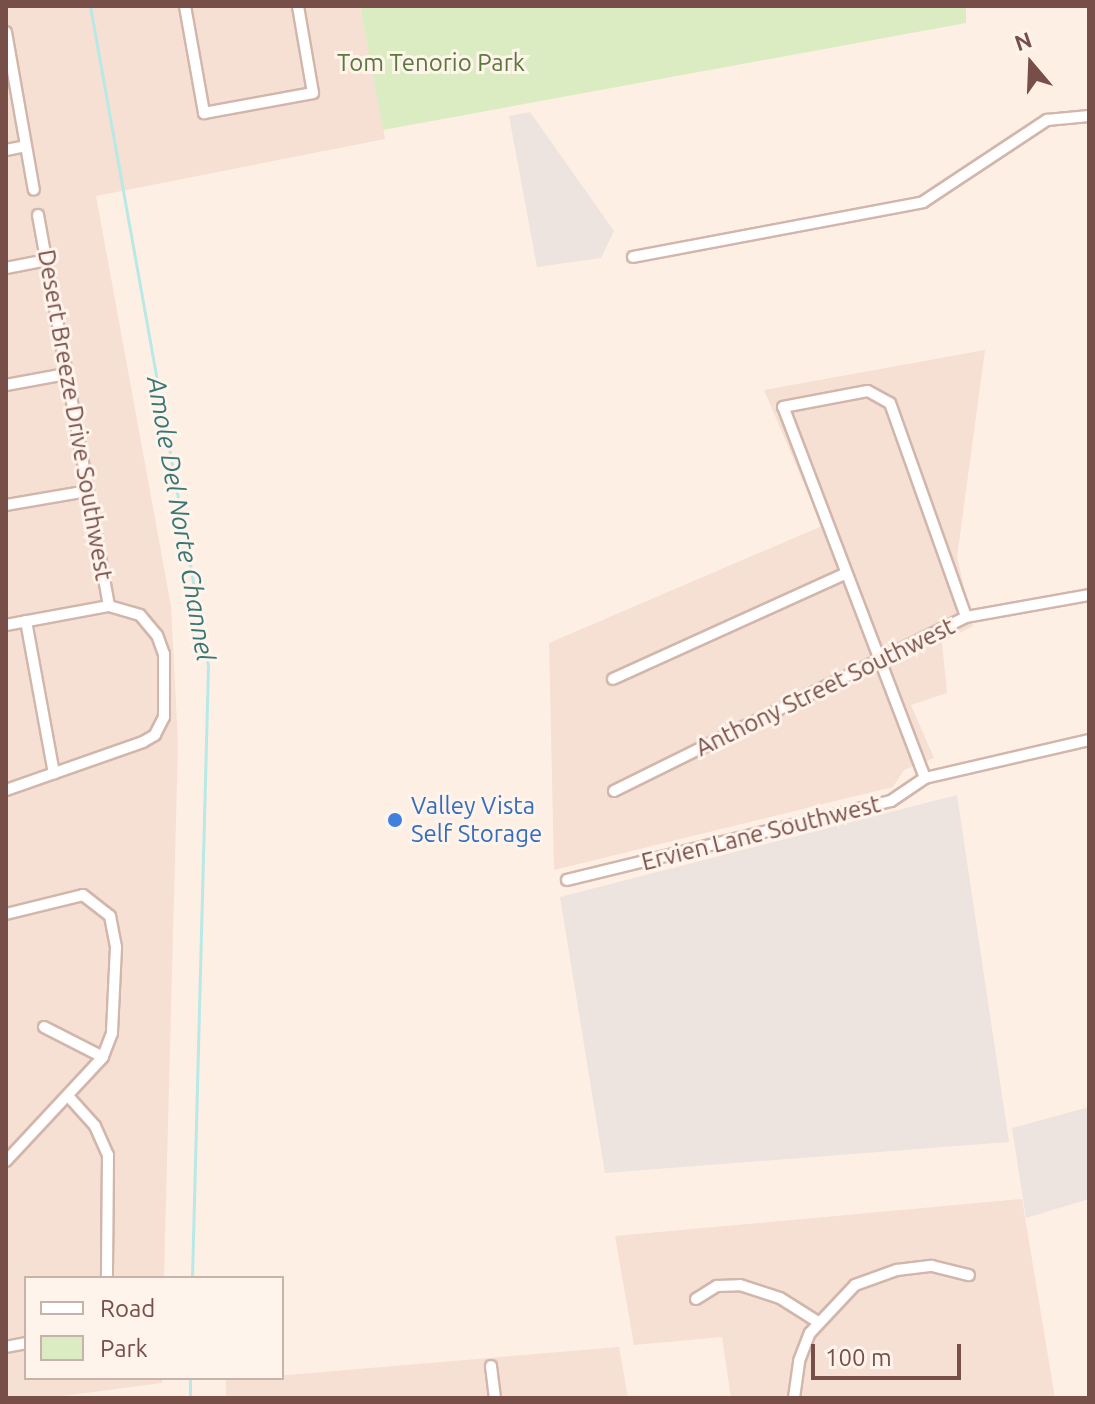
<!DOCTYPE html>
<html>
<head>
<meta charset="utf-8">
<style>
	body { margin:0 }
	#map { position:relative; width:1095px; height:1404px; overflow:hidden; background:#feefe5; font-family:Ubuntu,sans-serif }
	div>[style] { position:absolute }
	.residential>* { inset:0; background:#f6dfd3 }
	.industrial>* { inset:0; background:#ede3df }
	.green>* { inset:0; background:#dcecc2 }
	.stream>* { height:3px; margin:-1.5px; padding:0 1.5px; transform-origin:1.5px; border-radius:1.5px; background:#b8e9e6 }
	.roads { filter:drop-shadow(2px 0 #d2b6ac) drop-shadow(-2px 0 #d2b6ac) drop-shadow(0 2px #d2b6ac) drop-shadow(0 -2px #d2b6ac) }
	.minor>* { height:10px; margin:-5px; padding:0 5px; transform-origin:5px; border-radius:5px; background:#fff }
	.dots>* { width:22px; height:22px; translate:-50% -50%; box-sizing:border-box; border:4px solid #fff4ec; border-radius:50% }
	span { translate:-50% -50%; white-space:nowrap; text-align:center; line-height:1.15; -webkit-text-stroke:6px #fff4ec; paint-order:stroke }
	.park-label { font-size:24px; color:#5b793c }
	.street-label { font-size:24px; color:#784f48 }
	.shop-label { font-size:24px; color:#366cbe }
	.left { translate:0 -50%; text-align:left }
	.water-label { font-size:26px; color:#387774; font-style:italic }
	.frame { position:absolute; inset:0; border:8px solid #784f48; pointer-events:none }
	.legend { position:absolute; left:24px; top:1276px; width:260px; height:104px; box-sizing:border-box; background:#fff4ec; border:2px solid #c9b2aa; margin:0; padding:10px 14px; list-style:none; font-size:24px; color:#784f48 }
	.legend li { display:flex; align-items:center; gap:16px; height:40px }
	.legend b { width:40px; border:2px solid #c9b2aa }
	.north { position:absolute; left:991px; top:24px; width:80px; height:80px; -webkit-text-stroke:6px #fff4ec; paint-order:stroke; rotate:341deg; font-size:22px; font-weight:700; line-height:32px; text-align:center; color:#784f48 }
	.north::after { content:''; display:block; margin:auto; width:28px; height:36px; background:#784f48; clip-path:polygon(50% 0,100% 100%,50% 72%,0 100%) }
	.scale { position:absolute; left:811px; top:1344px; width:150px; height:36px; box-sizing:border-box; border:4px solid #784f48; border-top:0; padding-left:10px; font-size:24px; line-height:28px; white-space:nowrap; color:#784f48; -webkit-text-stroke:6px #fff4ec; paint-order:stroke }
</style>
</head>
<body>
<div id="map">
	<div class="residential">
		<i style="clip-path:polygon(6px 6px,360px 6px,385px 139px,96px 196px,171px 606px,178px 743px,164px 1278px,26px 1278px,26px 1378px,162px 1378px,162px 1383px,48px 1398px,6px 1398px)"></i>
		<i style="clip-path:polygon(985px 350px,957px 557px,973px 626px,942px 642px,947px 693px,911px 705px,934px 758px,904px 770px,893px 787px,554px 870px,549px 643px,822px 526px,764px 390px)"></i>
		<i style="clip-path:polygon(1022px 1199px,1055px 1398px,731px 1398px,722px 1337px,634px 1345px,615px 1236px)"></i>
		<i style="clip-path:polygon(619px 1347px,628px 1398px,226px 1398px,226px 1380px)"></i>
	</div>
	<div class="industrial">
		<i style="clip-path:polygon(530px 112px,614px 231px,601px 258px,537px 267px,509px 116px)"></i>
		<i style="clip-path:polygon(957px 795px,1009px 1142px,605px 1173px,560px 897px)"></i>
		<i style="clip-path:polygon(1089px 1107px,1089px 1199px,1026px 1218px,1012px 1128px)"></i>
	</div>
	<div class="green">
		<i style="clip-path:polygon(360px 6px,966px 6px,966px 23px,383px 130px)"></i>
	</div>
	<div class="stream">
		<i style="left:90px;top:6px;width:670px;rotate:79.86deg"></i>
		<i style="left:208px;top:666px;width:612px;rotate:91.5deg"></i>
		<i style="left:190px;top:1398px;width:20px;rotate:-90deg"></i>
	</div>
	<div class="roads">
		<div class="minor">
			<i style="left:185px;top:6px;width:109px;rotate:79.9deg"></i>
			<i style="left:204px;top:113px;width:111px;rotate:-10.4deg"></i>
			<i style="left:313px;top:93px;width:88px;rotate:-99.8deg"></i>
			<i style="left:6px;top:32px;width:160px;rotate:80deg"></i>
			<i style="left:6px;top:150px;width:20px;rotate:-11deg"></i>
			<i style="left:38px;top:215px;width:397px;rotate:79.7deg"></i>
			<i style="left:633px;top:257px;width:295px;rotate:-10.7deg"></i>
			<i style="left:923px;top:202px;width:149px;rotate:-33.5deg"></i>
			<i style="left:1047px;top:120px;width:42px;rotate:-5.4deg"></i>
			<i style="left:6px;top:268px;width:38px;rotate:-11deg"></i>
			<i style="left:6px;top:385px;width:61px;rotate:-10.4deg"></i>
			<i style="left:6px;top:505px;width:83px;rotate:-9.7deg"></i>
			<i style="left:26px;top:621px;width:155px;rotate:79.6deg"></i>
			<i style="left:6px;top:625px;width:105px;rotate:-10.5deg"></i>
			<i style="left:109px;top:606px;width:32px;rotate:16deg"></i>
			<i style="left:140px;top:615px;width:26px;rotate:50deg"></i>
			<i style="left:157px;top:635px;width:20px;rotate:70deg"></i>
			<i style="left:164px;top:654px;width:63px;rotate:90deg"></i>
			<i style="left:164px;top:717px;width:20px;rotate:117deg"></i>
			<i style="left:155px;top:735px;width:14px;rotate:150deg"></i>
			<i style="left:143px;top:742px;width:145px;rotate:160.7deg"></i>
			<i style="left:613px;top:679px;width:255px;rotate:-24.4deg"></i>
			<i style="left:925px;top:778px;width:397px;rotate:-110.9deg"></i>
			<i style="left:783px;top:407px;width:86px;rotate:-10.7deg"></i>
			<i style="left:868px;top:391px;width:25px;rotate:29deg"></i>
			<i style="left:890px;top:403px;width:227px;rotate:70.4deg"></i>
			<i style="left:614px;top:791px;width:393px;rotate:-26.3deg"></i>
			<i style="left:966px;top:617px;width:125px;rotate:-10.1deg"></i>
			<i style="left:567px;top:880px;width:333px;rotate:-13.7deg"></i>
			<i style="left:891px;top:801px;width:41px;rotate:-34.1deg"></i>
			<i style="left:925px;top:778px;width:168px;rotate:-13deg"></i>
			<i style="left:6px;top:914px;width:79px;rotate:-13.9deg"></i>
			<i style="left:83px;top:895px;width:34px;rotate:38deg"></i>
			<i style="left:110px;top:916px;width:32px;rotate:79deg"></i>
			<i style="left:116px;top:947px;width:86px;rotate:92.7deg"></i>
			<i style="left:112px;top:1033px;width:26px;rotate:111deg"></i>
			<i style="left:103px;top:1057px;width:142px;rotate:133deg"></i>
			<i style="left:44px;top:1027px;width:66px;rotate:27deg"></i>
			<i style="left:69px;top:1097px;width:39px;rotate:48deg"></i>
			<i style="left:95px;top:1126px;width:32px;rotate:66deg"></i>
			<i style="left:108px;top:1155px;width:123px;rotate:90.5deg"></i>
			<i style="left:696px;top:1299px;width:25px;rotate:-32deg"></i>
			<i style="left:717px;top:1286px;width:23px;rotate:-2deg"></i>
			<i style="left:740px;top:1285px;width:42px;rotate:18deg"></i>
			<i style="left:780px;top:1298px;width:45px;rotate:32.3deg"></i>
			<i style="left:6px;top:1347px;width:20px;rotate:-11deg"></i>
			<i style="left:491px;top:1366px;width:32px;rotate:83deg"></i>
			<i style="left:794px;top:1398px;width:37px;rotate:-82deg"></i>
			<i style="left:799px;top:1361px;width:30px;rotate:-69deg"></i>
			<i style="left:810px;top:1333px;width:66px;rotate:-46.8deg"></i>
			<i style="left:855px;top:1285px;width:45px;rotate:-19.7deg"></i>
			<i style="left:897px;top:1270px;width:35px;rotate:-7deg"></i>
			<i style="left:932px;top:1266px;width:38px;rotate:14deg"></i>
		</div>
	</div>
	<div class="dots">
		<i style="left:395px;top:820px;background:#3f7fe0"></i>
	</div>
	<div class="park-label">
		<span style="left:431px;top:63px">Tom Tenorio Park</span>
	</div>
	<div class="street-label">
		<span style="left:75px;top:415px;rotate:80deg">Desert Breeze Drive Southwest</span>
		<span style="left:825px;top:687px;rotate:-26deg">Anthony Street Southwest</span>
		<span style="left:761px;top:833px;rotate:-14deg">Ervien Lane Southwest</span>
	</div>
	<div class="shop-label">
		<span class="left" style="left:411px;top:820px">Valley Vista<br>Self Storage</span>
	</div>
	<div class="water-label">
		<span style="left:181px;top:519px;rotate:80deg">Amole Del Norte Channel</span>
	</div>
	<div class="frame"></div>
	<ul class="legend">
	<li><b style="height:10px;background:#fff"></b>Road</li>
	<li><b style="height:22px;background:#dcecc2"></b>Park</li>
	</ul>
	<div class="north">N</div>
	<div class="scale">100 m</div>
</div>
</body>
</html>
